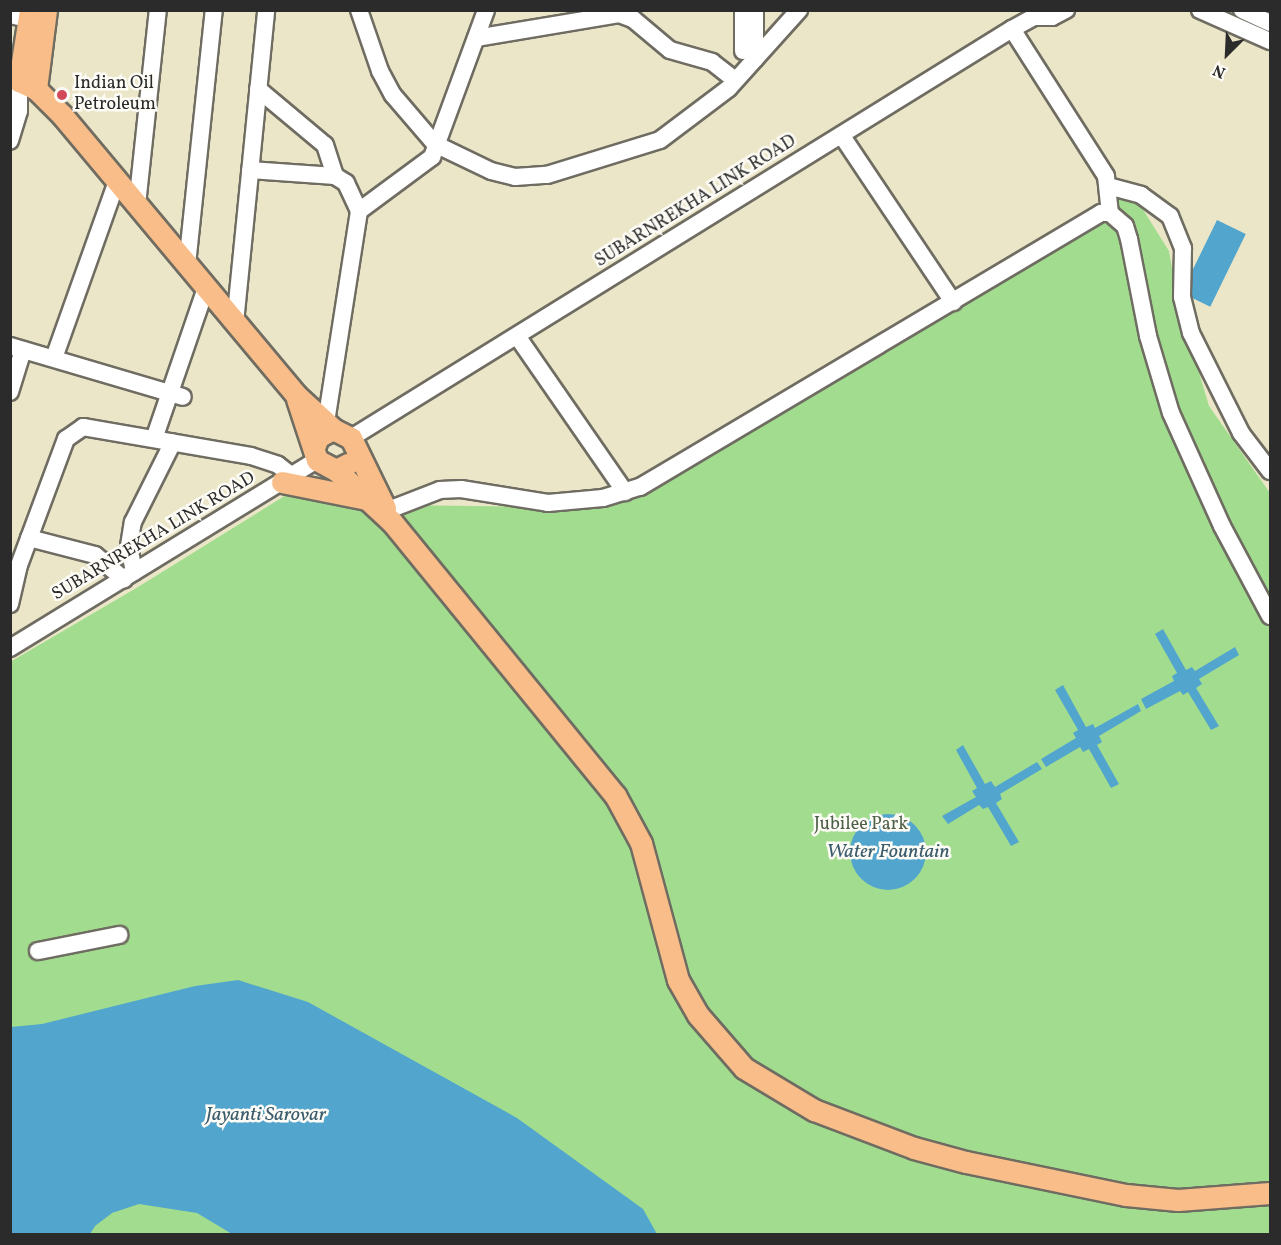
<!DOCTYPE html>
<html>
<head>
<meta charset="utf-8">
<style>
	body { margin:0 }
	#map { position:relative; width:1281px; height:1245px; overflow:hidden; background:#ece6c8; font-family:Vollkorn,serif }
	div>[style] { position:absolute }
	.green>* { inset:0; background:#a2dd8f }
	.water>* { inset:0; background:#52a5cd; transform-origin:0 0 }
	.round { border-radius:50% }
	.roads { filter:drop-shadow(2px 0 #6f6c62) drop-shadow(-2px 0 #6f6c62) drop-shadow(0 2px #6f6c62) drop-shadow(0 -2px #6f6c62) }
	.minor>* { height:16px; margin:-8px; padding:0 8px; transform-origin:8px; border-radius:8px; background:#fff }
	.major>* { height:21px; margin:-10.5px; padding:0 10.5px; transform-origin:10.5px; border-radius:10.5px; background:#f8bd88 }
	.dots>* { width:16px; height:16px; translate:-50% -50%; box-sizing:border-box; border:3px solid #fdfcf7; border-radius:50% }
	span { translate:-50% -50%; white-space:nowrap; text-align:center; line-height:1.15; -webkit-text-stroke:5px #fdfcf7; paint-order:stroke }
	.poi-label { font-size:18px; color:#2b2b2b }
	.left { translate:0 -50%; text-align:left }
	.street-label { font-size:18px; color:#2b2b2b }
	.park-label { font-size:18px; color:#4f6049 }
	.water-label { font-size:20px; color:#3b5c6c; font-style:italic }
	.frame { position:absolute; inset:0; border:12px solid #2b2b2b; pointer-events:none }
	.north { position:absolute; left:1197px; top:24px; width:60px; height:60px; -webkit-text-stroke:4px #fdfcf7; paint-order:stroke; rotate:204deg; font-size:16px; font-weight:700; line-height:24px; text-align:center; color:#2b2b2b }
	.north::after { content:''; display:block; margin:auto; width:21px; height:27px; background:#2b2b2b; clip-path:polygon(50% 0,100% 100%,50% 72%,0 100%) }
</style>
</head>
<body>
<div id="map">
	<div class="green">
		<i style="clip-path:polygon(1132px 192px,1169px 251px,1178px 302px,1209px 406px,1270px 493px,1270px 1234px,11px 1234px,10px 662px,138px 587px,307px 482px,401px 505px,543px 507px,633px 484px,893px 326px,1080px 217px)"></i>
	</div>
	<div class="water">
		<i style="left:1217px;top:220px;width:32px;height:81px;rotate:26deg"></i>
		<i style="clip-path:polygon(1163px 629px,1186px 670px,1192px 667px,1195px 671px,1235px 647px,1239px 655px,1199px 679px,1202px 684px,1196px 688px,1219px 726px,1211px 730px,1188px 692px,1183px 695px,1180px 691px,1146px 709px,1141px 699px,1174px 681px,1172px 676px,1177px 673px,1155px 634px)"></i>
		<i style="clip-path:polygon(1063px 685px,1086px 727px,1093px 724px,1095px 728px,1138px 704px,1141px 711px,1099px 736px,1102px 742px,1097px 745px,1119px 784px,1111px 788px,1089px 749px,1083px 752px,1080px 747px,1046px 767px,1041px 759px,1076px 738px,1073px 733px,1078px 730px,1055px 690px)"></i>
		<i style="clip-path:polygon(963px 745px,985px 784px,991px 781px,995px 787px,1037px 762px,1042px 769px,1000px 794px,1002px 799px,996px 803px,1019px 842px,1011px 846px,988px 807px,983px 809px,979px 805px,948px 824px,942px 816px,976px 797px,972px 791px,977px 788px,956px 750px)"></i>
		<i class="round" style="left:850px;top:814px;width:76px;height:76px"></i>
		<i style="clip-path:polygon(238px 980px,308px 1002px,517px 1118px,643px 1209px,657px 1234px,232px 1234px,197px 1213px,139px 1204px,112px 1213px,95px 1226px,90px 1234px,11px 1234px,11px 1027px,42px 1024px,195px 986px)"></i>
	</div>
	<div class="roads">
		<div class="minor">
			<i style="left:359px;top:10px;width:65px;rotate:71deg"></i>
			<i style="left:380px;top:71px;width:27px;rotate:62deg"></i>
			<i style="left:393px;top:95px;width:65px;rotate:49.4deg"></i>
			<i style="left:435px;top:144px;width:62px;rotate:25.7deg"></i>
			<i style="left:491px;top:171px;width:25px;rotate:14deg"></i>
			<i style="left:515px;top:177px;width:32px;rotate:-4deg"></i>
			<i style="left:547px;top:175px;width:118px;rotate:-17.2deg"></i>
			<i style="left:660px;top:140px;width:86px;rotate:-37deg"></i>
			<i style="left:729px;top:88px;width:105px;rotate:-48.1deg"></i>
			<i style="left:1200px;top:10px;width:77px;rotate:23.9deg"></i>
			<i style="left:1242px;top:10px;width:31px;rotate:25deg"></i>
			<i style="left:10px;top:15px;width:18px;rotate:13deg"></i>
			<i style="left:1012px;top:29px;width:174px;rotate:57.4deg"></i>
			<i style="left:1106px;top:176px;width:37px;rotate:84deg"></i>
			<i style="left:476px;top:38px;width:145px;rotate:-9.5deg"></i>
			<i style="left:619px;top:14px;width:15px;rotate:20deg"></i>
			<i style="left:633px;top:19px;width:48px;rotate:40deg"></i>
			<i style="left:670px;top:50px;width:44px;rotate:15.9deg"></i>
			<i style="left:712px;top:62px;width:29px;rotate:38deg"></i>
			<i style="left:743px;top:51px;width:41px;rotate:-90deg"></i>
			<i style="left:755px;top:59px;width:49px;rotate:-90deg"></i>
			<i style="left:10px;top:78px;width:9px;rotate:18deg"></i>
			<i style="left:19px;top:81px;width:30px;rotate:90deg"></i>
			<i style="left:19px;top:111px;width:31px;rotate:107deg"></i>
			<i style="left:258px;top:89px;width:87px;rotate:39.9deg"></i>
			<i style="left:325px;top:145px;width:33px;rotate:72deg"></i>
			<i style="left:842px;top:136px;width:200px;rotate:56.2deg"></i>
			<i style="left:250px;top:170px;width:85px;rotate:4deg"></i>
			<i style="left:335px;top:176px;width:13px;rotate:32deg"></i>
			<i style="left:346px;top:183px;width:31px;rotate:65deg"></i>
			<i style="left:1108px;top:186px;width:34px;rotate:15deg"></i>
			<i style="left:1141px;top:195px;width:36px;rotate:36deg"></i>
			<i style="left:1170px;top:216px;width:35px;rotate:68deg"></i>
			<i style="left:1183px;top:248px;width:49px;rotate:91.2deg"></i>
			<i style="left:1182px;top:297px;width:37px;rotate:76deg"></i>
			<i style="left:1191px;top:333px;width:112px;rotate:63.4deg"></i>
			<i style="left:1241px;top:433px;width:48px;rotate:52.7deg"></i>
			<i style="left:137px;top:205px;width:196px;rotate:-83.9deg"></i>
			<i style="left:187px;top:265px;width:256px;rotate:-84deg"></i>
			<i style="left:235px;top:323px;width:315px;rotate:-84.3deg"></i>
			<i style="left:517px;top:336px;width:190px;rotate:55.3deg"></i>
			<i style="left:10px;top:346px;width:180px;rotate:16.4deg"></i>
			<i style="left:54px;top:358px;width:188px;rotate:-70.4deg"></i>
			<i style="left:10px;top:392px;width:44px;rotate:-72.8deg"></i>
			<i style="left:326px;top:422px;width:214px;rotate:-81.1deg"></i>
			<i style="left:359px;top:211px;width:91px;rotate:-36.5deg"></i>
			<i style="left:432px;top:157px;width:157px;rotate:-69.8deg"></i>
			<i style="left:351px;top:438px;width:777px;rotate:-31.75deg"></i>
			<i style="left:1012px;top:29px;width:25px;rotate:-29deg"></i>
			<i style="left:1034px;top:17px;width:18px"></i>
			<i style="left:1052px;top:17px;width:16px;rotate:-27deg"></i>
			<i style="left:154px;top:439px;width:160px;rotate:-71deg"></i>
			<i style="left:386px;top:511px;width:58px;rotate:-21.3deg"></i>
			<i style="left:440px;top:490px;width:21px;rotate:-3deg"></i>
			<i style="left:461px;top:489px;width:88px;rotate:9.1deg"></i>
			<i style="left:548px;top:503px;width:55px;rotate:-5.2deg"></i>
			<i style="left:603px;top:498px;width:39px;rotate:-17deg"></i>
			<i style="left:640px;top:487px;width:536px;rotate:-30.73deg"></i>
			<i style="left:1101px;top:213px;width:9px"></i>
			<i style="left:1110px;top:213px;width:20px;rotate:41deg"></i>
			<i style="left:1125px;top:226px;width:14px;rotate:73deg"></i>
			<i style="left:1129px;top:239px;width:99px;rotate:78.9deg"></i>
			<i style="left:1148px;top:336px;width:80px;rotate:73.4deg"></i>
			<i style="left:1171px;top:413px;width:124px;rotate:65.7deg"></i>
			<i style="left:1222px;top:526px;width:102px;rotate:61.9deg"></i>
			<i style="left:29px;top:538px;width:68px;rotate:14.4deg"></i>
			<i style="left:95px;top:555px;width:38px;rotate:40deg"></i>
			<i style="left:134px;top:572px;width:26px;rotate:-101deg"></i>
			<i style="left:129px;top:546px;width:24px;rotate:-81deg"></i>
			<i style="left:133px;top:522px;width:89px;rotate:-63.4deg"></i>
			<i style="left:10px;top:604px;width:37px;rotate:-77deg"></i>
			<i style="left:18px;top:568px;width:138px;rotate:-69.6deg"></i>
			<i style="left:66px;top:439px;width:21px;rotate:-35deg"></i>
			<i style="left:83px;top:427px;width:170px;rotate:9.8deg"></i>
			<i style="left:251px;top:456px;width:28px;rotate:18deg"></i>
			<i style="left:278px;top:465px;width:18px;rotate:38deg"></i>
			<i style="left:10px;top:648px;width:360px;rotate:-31.5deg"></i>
			<i style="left:38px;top:951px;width:83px;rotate:-11.2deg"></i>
		</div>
		<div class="major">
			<i style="left:30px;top:10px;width:72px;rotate:98.8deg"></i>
			<i style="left:19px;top:81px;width:19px;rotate:25deg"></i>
			<i style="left:36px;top:89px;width:37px;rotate:45deg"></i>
			<i style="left:62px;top:115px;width:365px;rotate:50.1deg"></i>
			<i style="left:296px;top:395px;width:50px;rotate:42.6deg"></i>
			<i style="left:36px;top:89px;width:80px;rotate:-82.8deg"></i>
			<i style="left:297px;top:399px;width:64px;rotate:71.8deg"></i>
			<i style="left:317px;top:460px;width:21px;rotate:28deg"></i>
			<i style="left:336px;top:470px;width:13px;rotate:-27deg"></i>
			<i style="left:315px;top:445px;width:9px;rotate:-69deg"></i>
			<i style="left:318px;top:437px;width:17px;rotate:-28deg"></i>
			<i style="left:333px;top:429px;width:20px;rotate:27deg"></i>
			<i style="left:351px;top:438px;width:78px;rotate:64.1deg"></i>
			<i style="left:336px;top:470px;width:76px;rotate:42.9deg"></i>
			<i style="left:392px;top:522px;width:353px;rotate:50.8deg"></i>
			<i style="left:615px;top:795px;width:55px;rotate:61.6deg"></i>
			<i style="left:641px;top:843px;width:142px;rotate:74.9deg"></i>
			<i style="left:678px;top:980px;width:40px;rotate:60.3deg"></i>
			<i style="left:698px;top:1015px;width:70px;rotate:49deg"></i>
			<i style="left:744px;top:1068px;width:82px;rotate:31deg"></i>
			<i style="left:814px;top:1110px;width:107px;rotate:20.8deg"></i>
			<i style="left:914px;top:1148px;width:54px;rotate:15.1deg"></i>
			<i style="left:966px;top:1162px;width:163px;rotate:11.7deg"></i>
			<i style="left:1126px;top:1195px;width:52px;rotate:5.5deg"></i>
			<i style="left:1178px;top:1200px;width:92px;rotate:-4.4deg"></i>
			<i style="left:282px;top:482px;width:87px;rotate:11.3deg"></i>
		</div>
	</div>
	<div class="dots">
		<i style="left:62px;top:95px;background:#d1495b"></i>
	</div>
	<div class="poi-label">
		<span class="left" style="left:74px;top:95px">Indian Oil<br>Petroleum</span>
	</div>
	<div class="street-label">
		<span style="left:696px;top:202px;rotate:-32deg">SUBARNREKHA LINK ROAD</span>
		<span style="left:154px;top:537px;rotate:-31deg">SUBARNREKHA LINK ROAD</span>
	</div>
	<div class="park-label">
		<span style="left:861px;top:825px">Jubilee Park</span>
	</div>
	<div class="water-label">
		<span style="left:888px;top:852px">Water Fountain</span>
		<span style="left:266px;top:1115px">Jayanti Sarovar</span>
	</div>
	<div class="frame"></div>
	<div class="north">N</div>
</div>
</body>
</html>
